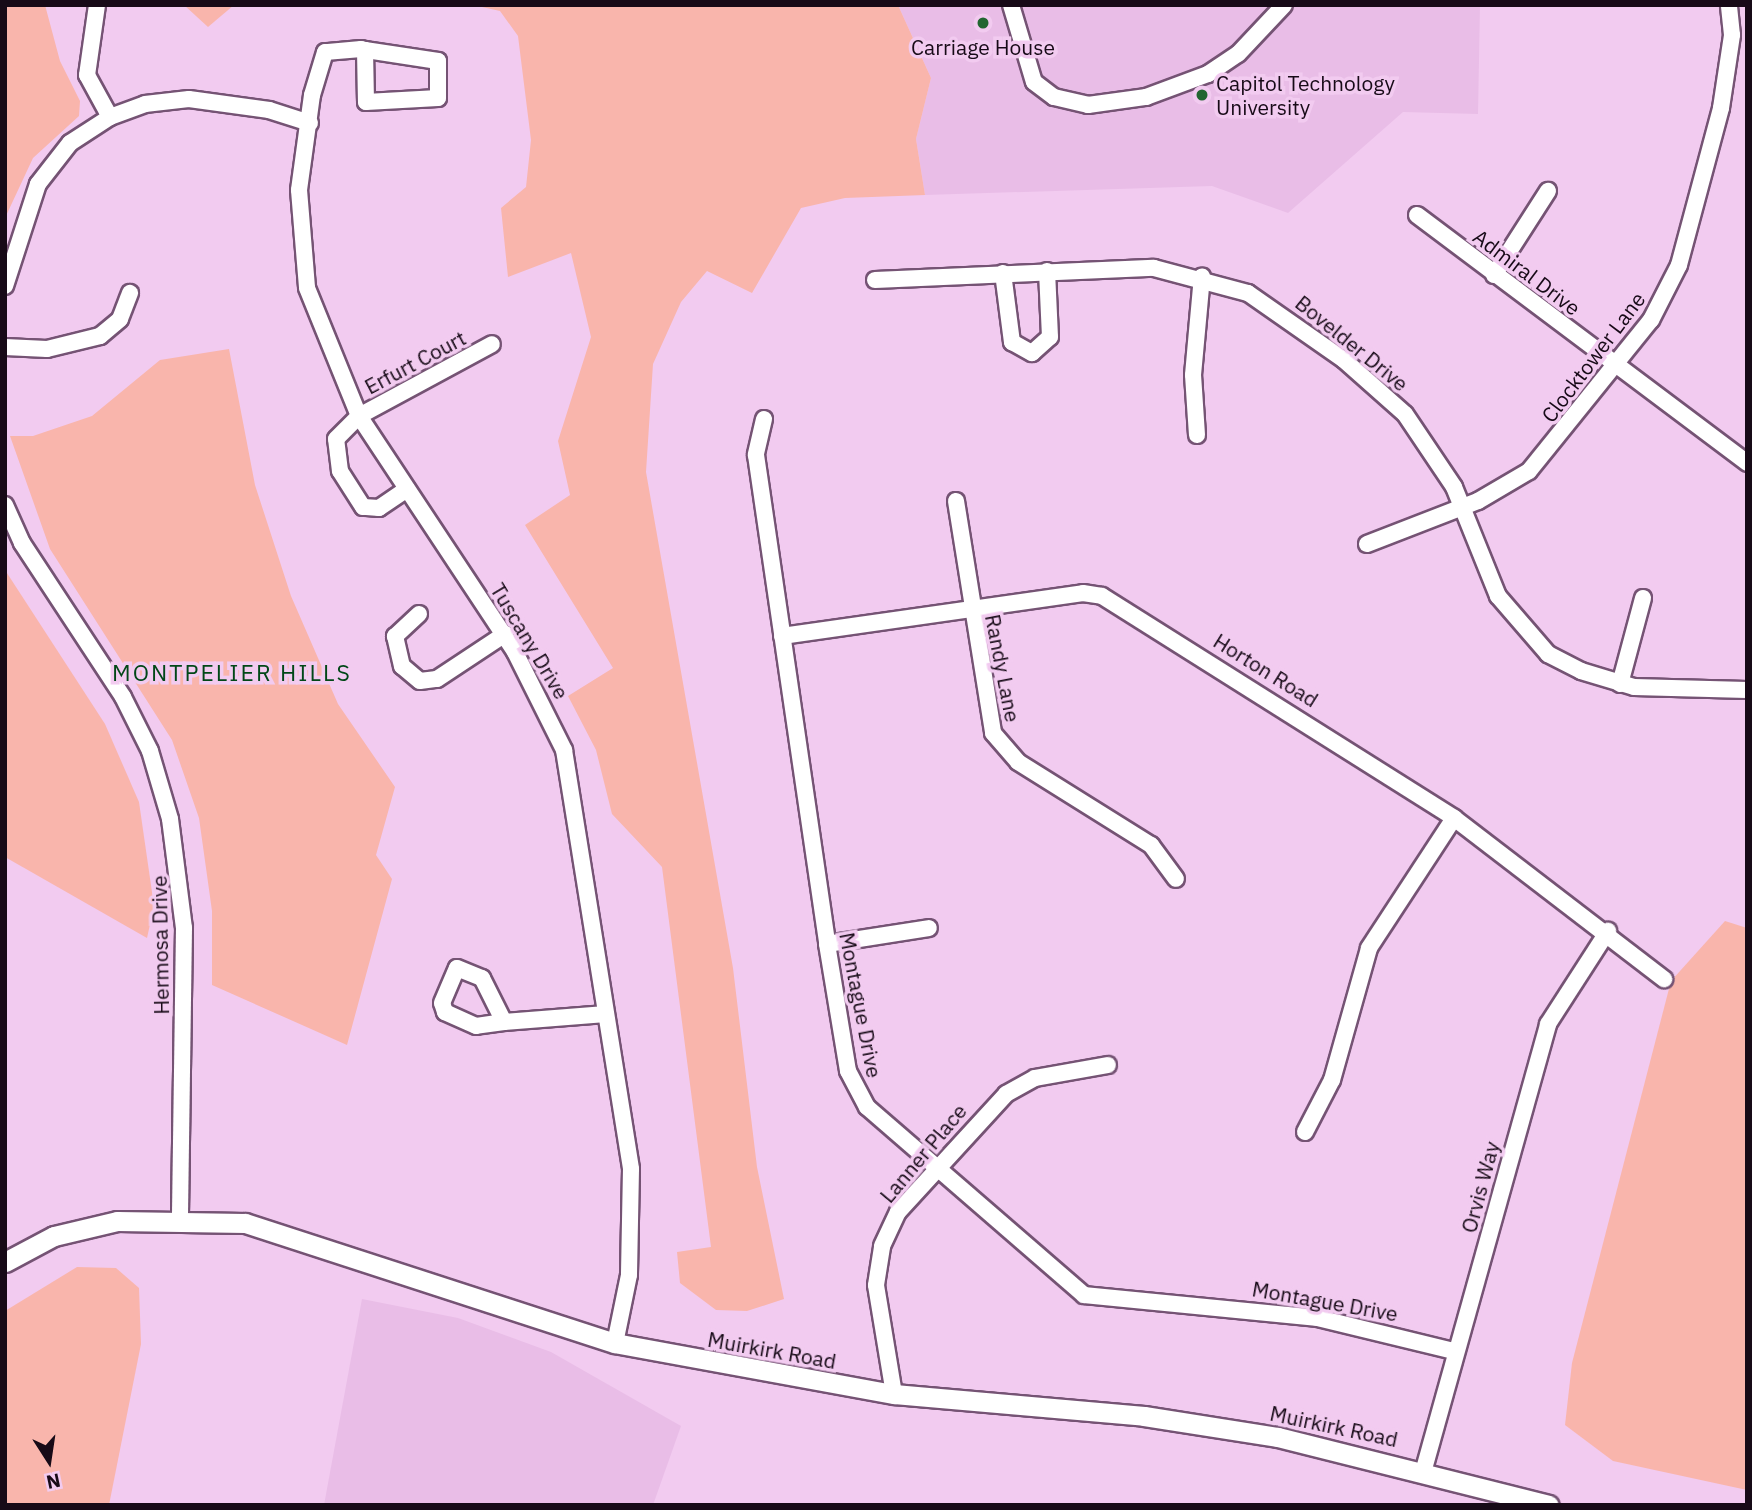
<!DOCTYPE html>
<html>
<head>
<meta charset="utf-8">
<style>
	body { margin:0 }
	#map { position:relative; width:1752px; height:1510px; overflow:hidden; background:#f2cbf0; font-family:"IBM Plex Sans",sans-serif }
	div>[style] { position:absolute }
	.built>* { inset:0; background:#e9bde7 }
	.green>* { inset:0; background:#f9b5ac }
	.roads { filter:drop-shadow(2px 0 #755374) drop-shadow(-2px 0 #755374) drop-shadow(0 2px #755374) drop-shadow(0 -2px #755374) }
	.minor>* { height:16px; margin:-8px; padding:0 8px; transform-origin:8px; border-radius:8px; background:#fff }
	.major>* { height:19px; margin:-9.5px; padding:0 9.5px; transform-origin:9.5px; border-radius:9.5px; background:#fff }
	.dots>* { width:19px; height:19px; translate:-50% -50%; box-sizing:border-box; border:4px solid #f2cbf0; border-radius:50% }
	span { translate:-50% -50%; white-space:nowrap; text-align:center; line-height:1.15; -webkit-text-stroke:7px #f2cbf0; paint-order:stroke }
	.poi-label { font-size:21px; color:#170a17 }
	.left { translate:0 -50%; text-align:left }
	.street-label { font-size:21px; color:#170a17 }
	.neighbourhood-label { font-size:23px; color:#014717; letter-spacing:2px }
	.frame { position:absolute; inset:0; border:7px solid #170a17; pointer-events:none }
	.north { position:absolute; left:14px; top:1426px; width:70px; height:70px; -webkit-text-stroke:5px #f2cbf0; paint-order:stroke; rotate:168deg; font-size:19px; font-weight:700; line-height:28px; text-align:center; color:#170a17 }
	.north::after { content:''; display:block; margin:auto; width:24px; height:32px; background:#170a17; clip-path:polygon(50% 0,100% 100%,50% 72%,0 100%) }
</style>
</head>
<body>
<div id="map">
	<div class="built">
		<i style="clip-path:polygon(898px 5px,1480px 5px,1478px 114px,1403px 112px,1288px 213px,1212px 186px,925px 195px,916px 139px,931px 78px)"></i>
		<i style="clip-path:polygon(362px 1299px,458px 1318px,551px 1352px,681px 1426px,653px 1505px,324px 1505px)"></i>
	</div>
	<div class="green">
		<i style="clip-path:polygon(5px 5px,45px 5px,60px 61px,80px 101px,79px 116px,33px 158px,5px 218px)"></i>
		<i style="clip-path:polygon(184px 5px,234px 5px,208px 27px)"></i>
		<i style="clip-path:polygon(473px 5px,898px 5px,931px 78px,916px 139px,925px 195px,845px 198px,801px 208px,752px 293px,707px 271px,681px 302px,653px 364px,646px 472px,733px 968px,757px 1167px,784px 1299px,747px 1311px,716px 1310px,680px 1283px,677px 1252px,711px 1247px,662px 867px,612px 814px,596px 750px,568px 696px,613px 668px,525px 525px,570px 495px,558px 441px,591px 337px,571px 253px,508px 277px,501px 208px,526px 187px,531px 140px,518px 36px,500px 11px)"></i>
		<i style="clip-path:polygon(229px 349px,255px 485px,291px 596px,338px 704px,395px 787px,376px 855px,392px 879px,347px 1045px,212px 985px,212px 911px,199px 818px,172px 740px,50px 549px,10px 436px,33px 436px,92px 416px,160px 360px)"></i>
		<i style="clip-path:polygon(5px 570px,105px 724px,139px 802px,154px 906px,147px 938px,5px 857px)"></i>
		<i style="clip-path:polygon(1725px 921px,1747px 928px,1747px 1490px,1613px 1461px,1565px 1425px,1572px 1363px,1671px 981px)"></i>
		<i style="clip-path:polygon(77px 1267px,116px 1268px,139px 1288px,141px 1344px,109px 1505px,5px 1505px,5px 1311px)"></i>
	</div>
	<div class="roads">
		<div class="minor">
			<i style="left:97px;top:5px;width:71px;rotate:98.1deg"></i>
			<i style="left:87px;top:75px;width:48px;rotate:61.3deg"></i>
			<i style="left:1011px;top:5px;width:80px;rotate:73.4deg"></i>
			<i style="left:1034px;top:82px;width:25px;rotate:37deg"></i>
			<i style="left:1054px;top:97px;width:35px;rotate:13deg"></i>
			<i style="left:1088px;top:105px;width:59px;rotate:-7.9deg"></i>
			<i style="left:1146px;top:97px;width:66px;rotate:-20.4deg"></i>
			<i style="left:1208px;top:74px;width:36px;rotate:-34deg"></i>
			<i style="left:1238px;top:54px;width:67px;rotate:-46.8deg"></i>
			<i style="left:365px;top:50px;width:52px;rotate:88.9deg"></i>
			<i style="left:366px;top:102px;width:72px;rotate:-3.2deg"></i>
			<i style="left:438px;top:98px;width:37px;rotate:-90deg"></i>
			<i style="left:438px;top:61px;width:74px;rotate:-171.4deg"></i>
			<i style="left:365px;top:50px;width:4px;rotate:-166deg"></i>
			<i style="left:361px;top:49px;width:36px;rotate:175deg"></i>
			<i style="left:325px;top:52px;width:45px;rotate:106.8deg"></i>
			<i style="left:312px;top:95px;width:96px;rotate:97.8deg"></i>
			<i style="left:299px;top:190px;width:98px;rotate:85.3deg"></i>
			<i style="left:307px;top:288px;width:138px;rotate:67.9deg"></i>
			<i style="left:359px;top:416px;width:283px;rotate:56.5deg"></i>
			<i style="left:515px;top:652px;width:110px;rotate:63.4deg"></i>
			<i style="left:564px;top:750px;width:424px;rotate:80.9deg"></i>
			<i style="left:631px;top:1169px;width:106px;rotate:91.1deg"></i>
			<i style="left:629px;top:1275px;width:69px;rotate:101.6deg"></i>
			<i style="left:1417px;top:215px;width:413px;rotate:36.9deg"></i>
			<i style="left:1003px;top:273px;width:70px;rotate:82.6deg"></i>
			<i style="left:1012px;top:342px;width:23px;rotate:29deg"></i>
			<i style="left:1032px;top:353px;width:24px;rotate:-42deg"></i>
			<i style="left:1050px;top:337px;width:66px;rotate:-92.6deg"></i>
			<i style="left:1494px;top:275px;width:100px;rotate:-57.3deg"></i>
			<i style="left:875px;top:280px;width:279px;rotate:-2.5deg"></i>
			<i style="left:1154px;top:268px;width:97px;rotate:14.9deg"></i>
			<i style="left:1248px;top:293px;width:117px;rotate:34.9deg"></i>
			<i style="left:1344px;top:360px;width:81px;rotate:41.5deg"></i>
			<i style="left:1405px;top:414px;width:88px;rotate:56.1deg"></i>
			<i style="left:1454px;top:487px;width:118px;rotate:68deg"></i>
			<i style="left:1498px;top:596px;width:77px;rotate:49.2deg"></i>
			<i style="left:1548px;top:654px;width:37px;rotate:27deg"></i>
			<i style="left:1581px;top:671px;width:55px;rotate:16.8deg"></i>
			<i style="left:1634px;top:687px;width:113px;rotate:1.5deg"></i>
			<i style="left:5px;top:286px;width:107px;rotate:-72.1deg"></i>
			<i style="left:38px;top:184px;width:52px;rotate:-52deg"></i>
			<i style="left:70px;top:143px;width:48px;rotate:-33deg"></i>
			<i style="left:110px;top:117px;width:37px;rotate:-20deg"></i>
			<i style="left:145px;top:104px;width:44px;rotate:-6.5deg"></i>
			<i style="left:189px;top:99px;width:81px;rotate:7.8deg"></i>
			<i style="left:269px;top:110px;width:43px;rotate:17.6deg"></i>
			<i style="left:5px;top:347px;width:42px;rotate:2.7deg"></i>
			<i style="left:47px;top:349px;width:55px;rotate:-13.8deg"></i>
			<i style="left:100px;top:336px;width:26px;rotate:-40deg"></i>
			<i style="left:120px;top:319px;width:28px;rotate:-69deg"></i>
			<i style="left:764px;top:419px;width:37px;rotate:103deg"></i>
			<i style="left:756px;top:455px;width:494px;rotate:81.7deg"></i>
			<i style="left:827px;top:944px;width:129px;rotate:80.6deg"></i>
			<i style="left:848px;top:1071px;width:41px;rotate:62.2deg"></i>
			<i style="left:867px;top:1107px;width:287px;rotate:40.9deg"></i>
			<i style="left:1084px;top:1295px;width:235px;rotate:5.6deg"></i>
			<i style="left:1318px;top:1318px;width:139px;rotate:13.7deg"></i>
			<i style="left:1197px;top:435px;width:60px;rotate:-93.8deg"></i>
			<i style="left:1193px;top:375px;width:99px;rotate:-84.8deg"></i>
			<i style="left:407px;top:489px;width:34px;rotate:146deg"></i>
			<i style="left:379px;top:508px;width:16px;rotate:-176deg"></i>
			<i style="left:363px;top:507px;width:43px;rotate:-122.6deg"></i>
			<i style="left:340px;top:471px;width:32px;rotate:-97deg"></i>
			<i style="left:336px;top:439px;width:33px;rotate:-45deg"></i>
			<i style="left:359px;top:416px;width:151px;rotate:-28.4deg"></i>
			<i style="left:956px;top:501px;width:235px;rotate:80.9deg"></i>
			<i style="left:993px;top:733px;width:38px;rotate:49deg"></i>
			<i style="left:1018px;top:762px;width:157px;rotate:32deg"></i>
			<i style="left:1151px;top:845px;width:42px;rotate:53.7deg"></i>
			<i style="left:5px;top:505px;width:42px;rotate:65.9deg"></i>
			<i style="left:22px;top:543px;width:184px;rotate:56.7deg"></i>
			<i style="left:123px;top:697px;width:60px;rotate:63.4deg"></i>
			<i style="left:150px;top:751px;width:71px;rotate:73.6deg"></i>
			<i style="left:170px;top:819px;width:110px;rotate:82.7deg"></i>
			<i style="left:184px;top:928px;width:290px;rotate:90.8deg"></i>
			<i style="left:1367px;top:544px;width:119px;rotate:-21.2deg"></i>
			<i style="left:1478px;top:501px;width:59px;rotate:-30.5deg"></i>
			<i style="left:1529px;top:471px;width:194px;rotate:-51.1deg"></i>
			<i style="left:1651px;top:320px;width:62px;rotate:-63deg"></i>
			<i style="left:1679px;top:265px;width:163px;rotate:-75deg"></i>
			<i style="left:1721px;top:108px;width:74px;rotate:-81.4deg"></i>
			<i style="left:1732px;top:35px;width:30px;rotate:-96deg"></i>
			<i style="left:419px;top:614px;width:33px;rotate:137deg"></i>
			<i style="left:395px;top:636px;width:31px;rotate:77deg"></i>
			<i style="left:402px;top:666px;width:23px;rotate:40deg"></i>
			<i style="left:420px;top:681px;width:17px;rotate:-7deg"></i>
			<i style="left:437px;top:679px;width:82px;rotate:-33.5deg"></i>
			<i style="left:782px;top:636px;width:304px;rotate:-8.1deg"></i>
			<i style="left:1083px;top:593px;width:19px;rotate:9deg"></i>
			<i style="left:1102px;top:596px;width:416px;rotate:32.2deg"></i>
			<i style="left:1454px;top:818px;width:265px;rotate:37.5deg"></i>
			<i style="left:1620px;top:684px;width:89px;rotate:-75deg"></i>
			<i style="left:827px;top:944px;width:103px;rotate:-8.9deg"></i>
			<i style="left:504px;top:1022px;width:28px;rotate:172deg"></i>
			<i style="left:476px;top:1026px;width:34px;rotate:-156deg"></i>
			<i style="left:445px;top:1012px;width:9px;rotate:-108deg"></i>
			<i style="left:442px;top:1003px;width:38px;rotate:-67deg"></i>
			<i style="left:457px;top:968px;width:27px;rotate:22deg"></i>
			<i style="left:482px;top:978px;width:49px;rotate:63.4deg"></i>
			<i style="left:504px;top:1022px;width:102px;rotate:-4.5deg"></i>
			<i style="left:1305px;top:1132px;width:59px;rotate:-62.6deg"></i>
			<i style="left:1332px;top:1080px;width:137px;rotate:-74.3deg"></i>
			<i style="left:1369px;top:948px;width:155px;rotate:-56.8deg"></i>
			<i style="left:894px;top:1394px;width:110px;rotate:-99.4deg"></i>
			<i style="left:876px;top:1285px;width:39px;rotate:-81deg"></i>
			<i style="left:882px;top:1246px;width:38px;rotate:-65deg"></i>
			<i style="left:898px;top:1212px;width:160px;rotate:-47.5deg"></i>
			<i style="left:1006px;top:1094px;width:33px;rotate:-29deg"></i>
			<i style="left:1035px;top:1078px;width:74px;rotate:-10.1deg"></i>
			<i style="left:1424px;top:1469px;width:462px;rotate:-74.4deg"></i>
			<i style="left:1548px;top:1024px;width:111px;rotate:-57.2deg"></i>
		</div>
		<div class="major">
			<i style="left:5px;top:1262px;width:55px;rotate:-28deg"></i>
			<i style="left:54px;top:1236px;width:65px;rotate:-13.4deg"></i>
			<i style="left:117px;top:1221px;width:128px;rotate:0.9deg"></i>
			<i style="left:245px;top:1223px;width:389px;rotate:18deg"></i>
			<i style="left:615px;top:1343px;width:284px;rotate:10.4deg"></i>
			<i style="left:894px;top:1394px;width:251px;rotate:5deg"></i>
			<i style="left:1144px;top:1416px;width:136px;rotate:8.9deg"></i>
			<i style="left:1278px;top:1437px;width:279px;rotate:14.1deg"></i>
		</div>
	</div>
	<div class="dots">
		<i style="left:983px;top:23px;background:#226631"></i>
		<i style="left:1202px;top:95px;background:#226631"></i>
	</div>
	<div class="poi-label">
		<span style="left:983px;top:47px">Carriage House</span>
		<span class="left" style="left:1216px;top:95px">Capitol Technology<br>University</span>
	</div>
	<div class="street-label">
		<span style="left:1527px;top:272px;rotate:37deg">Admiral Drive</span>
		<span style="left:1352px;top:343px;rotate:39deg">Bovelder Drive</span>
		<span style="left:1593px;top:357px;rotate:-53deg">Clocktower Lane</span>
		<span style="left:415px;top:362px;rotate:-28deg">Erfurt Court</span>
		<span style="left:530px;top:641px;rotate:59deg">Tuscany Drive</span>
		<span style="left:1003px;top:668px;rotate:79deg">Randy Lane</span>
		<span style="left:1266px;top:670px;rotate:32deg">Horton Road</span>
		<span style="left:160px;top:945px;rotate:-91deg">Hermosa Drive</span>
		<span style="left:861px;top:1005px;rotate:79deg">Montague Drive</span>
		<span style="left:923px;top:1153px;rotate:-50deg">Lanner Place</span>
		<span style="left:1480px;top:1187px;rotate:-75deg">Orvis Way</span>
		<span style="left:1325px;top:1301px;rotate:10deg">Montague Drive</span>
		<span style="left:772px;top:1350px;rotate:10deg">Muirkirk Road</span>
		<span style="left:1334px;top:1426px;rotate:12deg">Muirkirk Road</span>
	</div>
	<div class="neighbourhood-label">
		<span style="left:232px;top:672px">MONTPELIER HILLS</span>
	</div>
	<div class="frame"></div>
	<div class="north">N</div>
</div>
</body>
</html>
